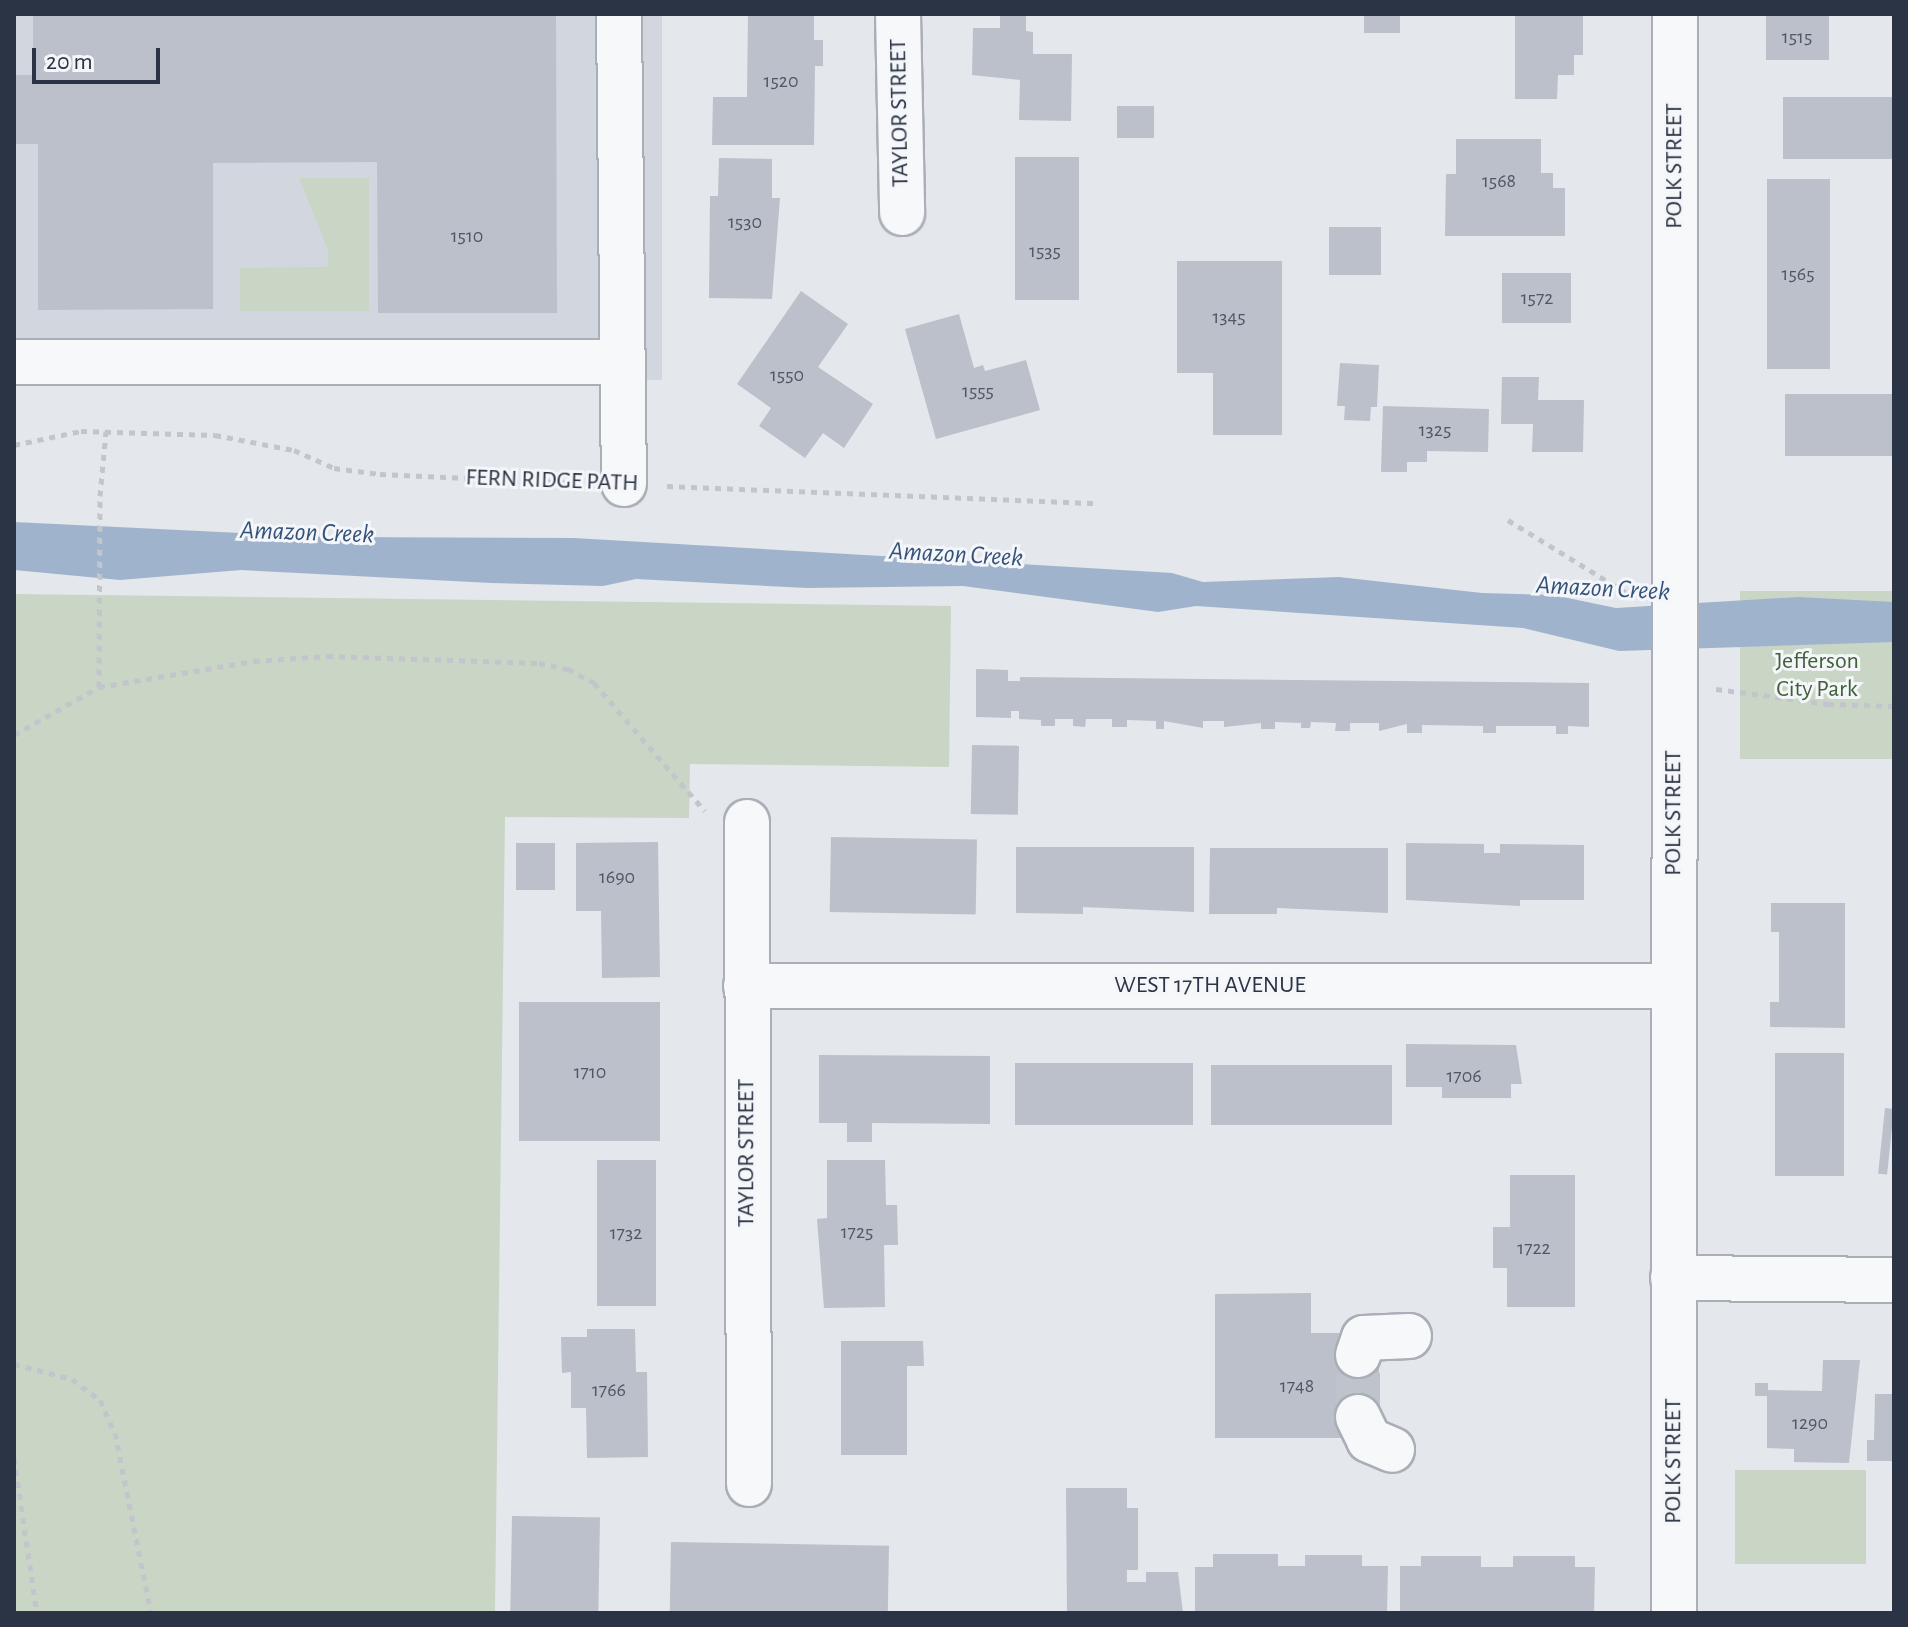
<!DOCTYPE html>
<html>
<head>
<meta charset="utf-8">
<style>
	body { margin:0 }
	#map { position:relative; width:1908px; height:1627px; overflow:hidden; background:#e4e7ec; font-family:"Alegreya Sans",sans-serif }
	div>[style] { position:absolute }
	.built>* { inset:0; background:#d2d6de; transform-origin:0 0 }
	.green>* { inset:0; background:#c9d6c5; transform-origin:0 0 }
	.water>* { inset:0; background:#9fb4cc }
	.building>* { inset:0; background:#bbc0ca; transform-origin:0 0 }
	.minor-tunnel>* { height:44px; margin-top:-22px; transform-origin:0; background:repeating-linear-gradient(90deg,#bfc3cb 0 44px,transparent 0 66px) }
	.path>* { height:5px; margin-top:-2.5px; transform-origin:0; background:repeating-linear-gradient(90deg,#c2c5cb 0 6px,transparent 0 12px) }
	.roads { filter:drop-shadow(2px 0 #a9aeb7) drop-shadow(-2px 0 #a9aeb7) drop-shadow(0 2px #a9aeb7) drop-shadow(0 -2px #a9aeb7) }
	.minor>* { height:44px; margin:-22px; padding:0 22px; transform-origin:22px; border-radius:22px; background:#f7f8fa }
	span { translate:-50% -50%; white-space:nowrap; text-align:center; line-height:1.15; -webkit-text-stroke:6px #f4f6f9; paint-order:stroke }
	.number-label { font-size:20px; color:#4f5766 }
	.number-label span { -webkit-text-stroke-width:0 }
	.street-label { font-size:24px; color:#2b3445 }
	.park-label { font-size:24px; color:#3f6138 }
	.water-label { font-size:26px; color:#34527a; font-style:italic }
	.frame { position:absolute; inset:0; border:16px solid #2b3445; pointer-events:none }
	.scale { position:absolute; left:32px; top:48px; width:128px; height:36px; box-sizing:border-box; border:4px solid #2b3445; border-top:0; padding-left:10px; font-size:24px; line-height:28px; white-space:nowrap; color:#2b3445; -webkit-text-stroke:6px #f4f6f9; paint-order:stroke }
</style>
</head>
<body>
<div id="map">
	<div class="built">
		<i style="left:14px;top:14px;width:648px;height:366px"></i>
	</div>
	<div class="green">
		<i style="clip-path:polygon(299px 178px,369px 178px,369px 311px,240px 311px,240px 268px,328px 267px,328px 250px)"></i>
		<i style="left:1740px;top:591px;width:154px;height:168px"></i>
		<i style="clip-path:polygon(14px 594px,951px 606px,949px 767px,690px 764px,689px 818px,505px 817px,495px 1613px,14px 1613px)"></i>
		<i style="left:1735px;top:1470px;width:131px;height:94px"></i>
	</div>
	<div class="water">
		<i style="clip-path:polygon(14px 522px,325px 537px,574px 538px,1172px 573px,1203px 582px,1339px 577px,1482px 593px,1553px 595px,1616px 608px,1798px 597px,1894px 602px,1894px 642px,1619px 651px,1523px 628px,1196px 606px,1158px 612px,963px 586px,807px 588px,636px 579px,603px 586px,491px 583px,241px 570px,120px 580px,14px 570px)"></i>
	</div>
	<div class="building">
		<i style="clip-path:polygon(33px 14px,556px 14px,557px 313px,378px 313px,377px 162px,213px 163px,213px 309px,38px 310px,38px 144px,14px 144px,14px 75px,33px 75px)"></i>
		<i style="clip-path:polygon(748px 14px,814px 14px,814px 40px,823px 40px,823px 66px,815px 66px,814px 145px,712px 145px,713px 97px,747px 97px)"></i>
		<i style="clip-path:polygon(1000px 14px,1026px 15px,1026px 31px,1033px 32px,1033px 54px,1072px 54px,1071px 121px,1019px 120px,1020px 80px,972px 75px,973px 28px,1000px 28px)"></i>
		<i style="left:1364px;top:14px;width:36px;height:19px"></i>
		<i style="clip-path:polygon(1515px 14px,1583px 14px,1583px 55px,1574px 55px,1574px 75px,1558px 75px,1557px 99px,1515px 99px)"></i>
		<i style="left:1766px;top:14px;width:63px;height:46px"></i>
		<i style="left:1783px;top:97px;width:111px;height:62px"></i>
		<i style="left:1117px;top:106px;width:37px;height:32px"></i>
		<i style="clip-path:polygon(1456px 139px,1541px 139px,1541px 173px,1553px 173px,1553px 188px,1565px 188px,1565px 236px,1445px 236px,1446px 174px,1456px 174px)"></i>
		<i style="left:1015px;top:157px;width:64px;height:143px"></i>
		<i style="clip-path:polygon(719px 158px,772px 159px,772px 198px,780px 198px,772px 299px,709px 298px,710px 196px,718px 196px)"></i>
		<i style="left:1767px;top:179px;width:63px;height:190px"></i>
		<i style="left:1329px;top:227px;width:52px;height:48px"></i>
		<i style="clip-path:polygon(1177px 261px,1282px 261px,1282px 435px,1213px 435px,1213px 373px,1177px 373px)"></i>
		<i style="left:1502px;top:273px;width:69px;height:50px"></i>
		<i style="clip-path:polygon(801px 291px,848px 324px,818px 367px,873px 404px,844px 448px,823px 433px,805px 458px,759px 426px,771px 408px,737px 384px)"></i>
		<i style="clip-path:polygon(959px 314px,974px 368px,983px 365px,985px 371px,1026px 360px,1040px 410px,936px 439px,905px 329px)"></i>
		<i style="clip-path:polygon(1340px 363px,1379px 365px,1377px 407px,1371px 407px,1370px 421px,1344px 420px,1345px 406px,1337px 406px)"></i>
		<i style="clip-path:polygon(1502px 377px,1539px 377px,1538px 400px,1584px 400px,1583px 452px,1532px 452px,1533px 424px,1501px 424px)"></i>
		<i style="left:1785px;top:394px;width:109px;height:62px"></i>
		<i style="clip-path:polygon(1383px 406px,1489px 409px,1488px 452px,1427px 451px,1427px 462px,1407px 462px,1407px 472px,1381px 472px)"></i>
		<i style="clip-path:polygon(976px 669px,1008px 670px,1008px 681px,1020px 681px,1020px 677px,1589px 683px,1589px 727px,1568px 726px,1568px 734px,1556px 734px,1556px 726px,1496px 726px,1496px 733px,1483px 733px,1483px 726px,1422px 725px,1422px 733px,1407px 733px,1407px 724px,1379px 731px,1379px 723px,1350px 723px,1350px 731px,1335px 731px,1336px 723px,1311px 722px,1310px 728px,1301px 728px,1301px 723px,1275px 722px,1275px 729px,1261px 729px,1261px 723px,1224px 727px,1224px 721px,1203px 721px,1203px 728px,1164px 721px,1164px 729px,1156px 729px,1156px 721px,1127px 720px,1127px 727px,1112px 727px,1112px 719px,1086px 719px,1085px 727px,1073px 726px,1073px 719px,1055px 719px,1055px 726px,1041px 726px,1041px 720px,1019px 719px,1019px 711px,1011px 711px,1011px 718px,976px 717px)"></i>
		<i style="left:972px;top:745px;width:47px;height:69px;rotate:1deg"></i>
		<i style="left:831px;top:837px;width:146px;height:75px;rotate:1deg"></i>
		<i style="clip-path:polygon(658px 842px,660px 977px,602px 978px,601px 911px,576px 911px,576px 843px)"></i>
		<i style="left:516px;top:843px;width:39px;height:47px"></i>
		<i style="clip-path:polygon(1406px 843px,1484px 844px,1484px 853px,1500px 853px,1500px 844px,1584px 845px,1584px 900px,1520px 900px,1520px 906px,1406px 900px)"></i>
		<i style="clip-path:polygon(1016px 847px,1194px 847px,1194px 912px,1083px 907px,1083px 914px,1016px 913px)"></i>
		<i style="clip-path:polygon(1210px 848px,1388px 848px,1388px 913px,1277px 908px,1277px 914px,1209px 914px)"></i>
		<i style="clip-path:polygon(1771px 903px,1845px 903px,1845px 1028px,1770px 1027px,1770px 1002px,1779px 1002px,1779px 932px,1771px 932px)"></i>
		<i style="left:660px;top:1002px;width:139px;height:141px;rotate:90deg"></i>
		<i style="clip-path:polygon(1406px 1044px,1516px 1045px,1522px 1084px,1511px 1084px,1511px 1098px,1442px 1098px,1442px 1087px,1406px 1087px)"></i>
		<i style="left:1775px;top:1053px;width:69px;height:123px"></i>
		<i style="clip-path:polygon(819px 1055px,990px 1056px,990px 1124px,872px 1123px,872px 1142px,847px 1142px,847px 1123px,819px 1123px)"></i>
		<i style="left:1015px;top:1063px;width:178px;height:62px"></i>
		<i style="left:1211px;top:1065px;width:181px;height:60px"></i>
		<i style="left:1885px;top:1108px;width:9px;height:66px;rotate:6deg"></i>
		<i style="left:597px;top:1160px;width:59px;height:146px"></i>
		<i style="clip-path:polygon(827px 1160px,885px 1160px,886px 1205px,897px 1205px,898px 1245px,884px 1245px,885px 1307px,824px 1308px,817px 1219px,827px 1218px)"></i>
		<i style="clip-path:polygon(1510px 1175px,1575px 1175px,1575px 1307px,1507px 1307px,1507px 1268px,1493px 1268px,1493px 1227px,1510px 1227px)"></i>
		<i style="clip-path:polygon(1311px 1293px,1311px 1333px,1340px 1333px,1340px 1355px,1379px 1355px,1379px 1416px,1341px 1417px,1341px 1438px,1215px 1438px,1215px 1294px)"></i>
		<i style="clip-path:polygon(587px 1329px,635px 1329px,636px 1372px,647px 1372px,648px 1457px,587px 1458px,586px 1408px,571px 1408px,571px 1372px,562px 1373px,561px 1337px,587px 1337px)"></i>
		<i style="clip-path:polygon(841px 1341px,923px 1341px,924px 1366px,907px 1366px,907px 1455px,841px 1455px)"></i>
		<i style="clip-path:polygon(1823px 1360px,1860px 1360px,1849px 1463px,1794px 1462px,1794px 1449px,1767px 1448px,1767px 1396px,1755px 1396px,1755px 1383px,1768px 1383px,1768px 1390px,1822px 1391px)"></i>
		<i style="clip-path:polygon(1875px 1394px,1894px 1394px,1894px 1461px,1867px 1461px,1867px 1440px,1874px 1440px)"></i>
		<i style="clip-path:polygon(1066px 1488px,1127px 1488px,1127px 1508px,1138px 1508px,1138px 1570px,1127px 1570px,1127px 1582px,1146px 1582px,1146px 1572px,1178px 1572px,1183px 1613px,1067px 1613px)"></i>
		<i style="left:512px;top:1516px;width:88px;height:97px;rotate:1deg"></i>
		<i style="left:671px;top:1542px;width:218px;height:71px;rotate:1deg"></i>
		<i style="clip-path:polygon(1213px 1554px,1278px 1554px,1278px 1566px,1305px 1566px,1305px 1555px,1362px 1555px,1362px 1566px,1388px 1566px,1387px 1613px,1195px 1613px,1195px 1567px,1213px 1567px)"></i>
		<i style="clip-path:polygon(1421px 1556px,1481px 1556px,1481px 1567px,1513px 1567px,1513px 1556px,1575px 1556px,1575px 1567px,1595px 1567px,1594px 1613px,1400px 1613px,1400px 1566px,1421px 1566px)"></i>
	</div>
	<div class="minor-tunnel">
		<i style="left:1358px;top:1417px;width:62px;rotate:-90deg"></i>
	</div>
	<div class="path">
		<i style="left:14px;top:445px;width:68px;rotate:-11.8deg"></i>
		<i style="left:81px;top:431px;width:134px;rotate:1.7deg"></i>
		<i style="left:215px;top:435px;width:80px;rotate:10.8deg"></i>
		<i style="left:294px;top:450px;width:44px;rotate:24.2deg"></i>
		<i style="left:334px;top:468px;width:46px;rotate:7.4deg"></i>
		<i style="left:380px;top:474px;width:201px;rotate:2.6deg"></i>
		<i style="left:667px;top:486px;width:431px;rotate:2.3deg"></i>
		<i style="left:1508px;top:520px;width:143px;rotate:31.6deg"></i>
		<i style="left:99px;top:687px;width:157px;rotate:-9.5deg"></i>
		<i style="left:254px;top:661px;width:73px;rotate:-3.9deg"></i>
		<i style="left:327px;top:656px;width:212px;rotate:1.9deg"></i>
		<i style="left:539px;top:663px;width:30px;rotate:12deg"></i>
		<i style="left:568px;top:669px;width:30px;rotate:28deg"></i>
		<i style="left:594px;top:683px;width:169px;rotate:49.1deg"></i>
		<i style="left:1716px;top:689px;width:113px;rotate:7.6deg"></i>
		<i style="left:1828px;top:704px;width:66px;rotate:1.7deg"></i>
		<i style="left:14px;top:735px;width:98px;rotate:-29.5deg"></i>
		<i style="left:99px;top:687px;width:191px;rotate:-89.7deg"></i>
		<i style="left:100px;top:496px;width:65px;rotate:-84.7deg"></i>
		<i style="left:14px;top:1364px;width:60px;rotate:14.5deg"></i>
		<i style="left:72px;top:1379px;width:35px;rotate:37deg"></i>
		<i style="left:100px;top:1400px;width:36px;rotate:66deg"></i>
		<i style="left:115px;top:1433px;width:184px;rotate:78.7deg"></i>
		<i style="left:14px;top:1458px;width:157px;rotate:81.6deg"></i>
	</div>
	<div class="roads">
		<div class="minor">
			<i style="left:619px;top:14px;width:470px;rotate:89.4deg"></i>
			<i style="left:898px;top:14px;width:199px;rotate:88.8deg"></i>
			<i style="left:14px;top:362px;width:608px"></i>
			<i style="left:747px;top:822px;width:662px;rotate:89.83deg"></i>
			<i style="left:746px;top:986px;width:927px"></i>
			<i style="left:1673px;top:1278px;width:221px;rotate:0.5deg"></i>
			<i style="left:1358px;top:1355px;width:18px;rotate:-71deg"></i>
			<i style="left:1364px;top:1338px;width:45px;rotate:-2.5deg"></i>
			<i style="left:1358px;top:1417px;width:25px;rotate:64deg"></i>
			<i style="left:1369px;top:1440px;width:25px;rotate:23deg"></i>
			<i style="left:1674px;top:1613px;width:1599px;rotate:-89.96deg"></i>
		</div>
	</div>
	<div class="number-label">
		<span style="left:1797px;top:37px">1515</span>
		<span style="left:781px;top:81px">1520</span>
		<span style="left:1499px;top:181px">1568</span>
		<span style="left:745px;top:222px">1530</span>
		<span style="left:467px;top:236px">1510</span>
		<span style="left:1045px;top:251px">1535</span>
		<span style="left:1798px;top:274px">1565</span>
		<span style="left:1537px;top:298px">1572</span>
		<span style="left:1229px;top:317px">1345</span>
		<span style="left:787px;top:375px">1550</span>
		<span style="left:978px;top:391px">1555</span>
		<span style="left:1435px;top:430px">1325</span>
		<span style="left:617px;top:877px">1690</span>
		<span style="left:590px;top:1072px">1710</span>
		<span style="left:1464px;top:1076px">1706</span>
		<span style="left:857px;top:1232px">1725</span>
		<span style="left:626px;top:1233px">1732</span>
		<span style="left:1534px;top:1248px">1722</span>
		<span style="left:1297px;top:1386px">1748</span>
		<span style="left:609px;top:1390px">1766</span>
		<span style="left:1810px;top:1423px">1290</span>
	</div>
	<div class="street-label">
		<span style="left:900px;top:113px;rotate:-91deg">TAYLOR STREET</span>
		<span style="left:1675px;top:166px;rotate:-90deg">POLK STREET</span>
		<span style="left:552px;top:481px;rotate:2deg">FERN RIDGE PATH</span>
		<span style="left:1674px;top:813px;rotate:-90deg">POLK STREET</span>
		<span style="left:1210px;top:986px">WEST 17TH AVENUE</span>
		<span style="left:747px;top:1153px;rotate:-90deg">TAYLOR STREET</span>
		<span style="left:1674px;top:1461px;rotate:-90deg">POLK STREET</span>
	</div>
	<div class="park-label">
		<span style="left:1817px;top:676px">Jefferson<br>City Park</span>
	</div>
	<div class="water-label">
		<span style="left:307px;top:533px;rotate:2deg">Amazon Creek</span>
		<span style="left:956px;top:555px;rotate:3deg">Amazon Creek</span>
		<span style="left:1603px;top:589px;rotate:3deg">Amazon Creek</span>
	</div>
	<div class="frame"></div>
	<div class="scale">20 m</div>
</div>
</body>
</html>
